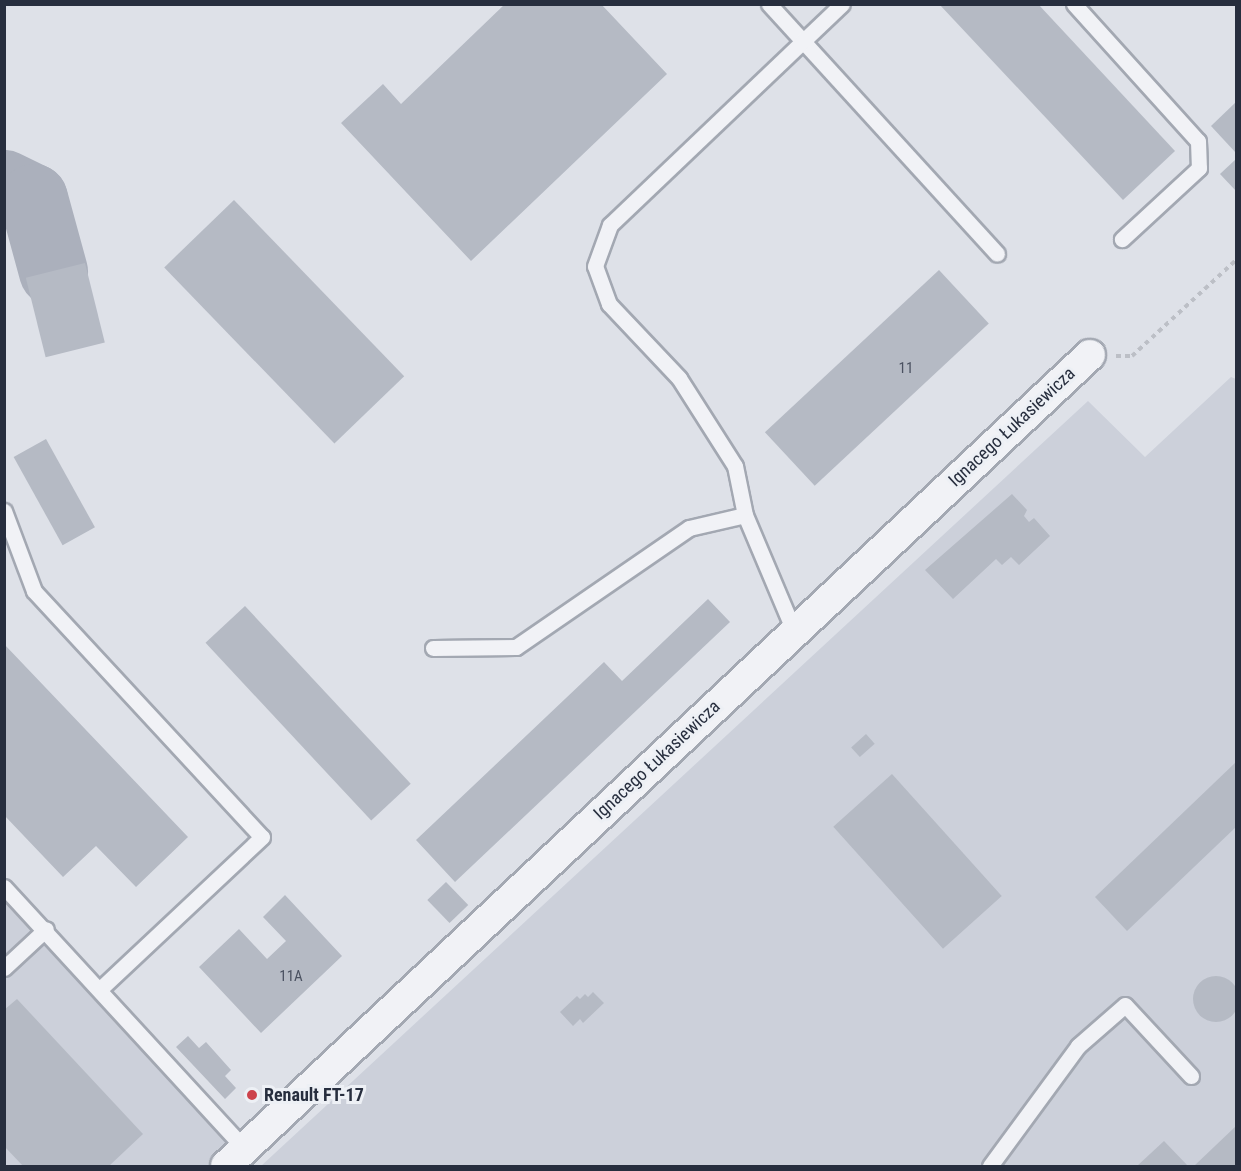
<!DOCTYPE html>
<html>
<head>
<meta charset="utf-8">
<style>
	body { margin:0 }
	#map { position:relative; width:1241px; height:1171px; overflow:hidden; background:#dee1e8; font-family:"Roboto Condensed",sans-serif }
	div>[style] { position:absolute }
	.built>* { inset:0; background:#ccd0da }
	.taxiway>* { height:69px; margin:-34.5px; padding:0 34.5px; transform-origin:34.5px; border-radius:34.5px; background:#abb0bc }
	.building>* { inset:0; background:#b5bac4; transform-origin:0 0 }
	.round { border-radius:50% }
	.path>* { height:4px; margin-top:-2px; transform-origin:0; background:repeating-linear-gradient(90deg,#bcbfc6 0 4.5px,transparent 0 9px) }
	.roads { filter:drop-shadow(2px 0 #a3a8b2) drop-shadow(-2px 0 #a3a8b2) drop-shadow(0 2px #a3a8b2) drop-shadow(0 -2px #a3a8b2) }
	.lane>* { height:15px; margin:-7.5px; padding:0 7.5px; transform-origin:7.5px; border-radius:7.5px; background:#f1f2f6 }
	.street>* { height:30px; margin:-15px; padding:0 15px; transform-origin:15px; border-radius:15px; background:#f1f2f6 }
	.dots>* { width:16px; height:16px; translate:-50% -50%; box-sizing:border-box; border:3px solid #edf0f5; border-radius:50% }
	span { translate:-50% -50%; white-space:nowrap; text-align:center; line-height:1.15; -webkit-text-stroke:6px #edf0f5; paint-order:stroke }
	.number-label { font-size:15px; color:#4a5160 }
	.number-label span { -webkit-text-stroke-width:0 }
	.street-label { font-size:18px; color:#272e3e }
	.poi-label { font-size:18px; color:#272e3e; font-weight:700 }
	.left { translate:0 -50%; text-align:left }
	.frame { position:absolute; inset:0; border:6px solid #272e3e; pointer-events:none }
</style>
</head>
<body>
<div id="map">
	<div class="built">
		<i style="clip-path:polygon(1231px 377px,1236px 379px,1236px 1166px,261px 1166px,1088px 401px,1145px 457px)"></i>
		<i style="clip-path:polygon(4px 887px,245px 1149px,226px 1166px,5px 1166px)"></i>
	</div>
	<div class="taxiway">
		<i style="left:4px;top:184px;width:32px;rotate:26deg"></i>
		<i style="left:33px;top:198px;width:76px;rotate:74.7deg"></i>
	</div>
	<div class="building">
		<i style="clip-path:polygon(505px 4px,601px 4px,667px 74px,471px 261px,341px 123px,383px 84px,401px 104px)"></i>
		<i style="clip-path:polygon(939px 4px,1038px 4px,1175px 151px,1123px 200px)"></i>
		<i style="clip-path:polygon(1236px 102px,1236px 153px,1211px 126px)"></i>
		<i style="clip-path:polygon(1236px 159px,1236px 191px,1220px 174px)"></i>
		<i style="left:234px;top:200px;width:245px;height:97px;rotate:46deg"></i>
		<i style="left:85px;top:263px;width:82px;height:61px;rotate:76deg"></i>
		<i style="left:939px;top:270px;width:73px;height:238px;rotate:47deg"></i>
		<i style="left:46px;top:439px;width:101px;height:37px;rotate:61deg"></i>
		<i style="clip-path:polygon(1012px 494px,1027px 510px,1024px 516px,1029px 522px,1034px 518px,1050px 536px,1019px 565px,1011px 557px,1002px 565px,996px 559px,953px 599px,925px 570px)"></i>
		<i style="clip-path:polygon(708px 599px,730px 622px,455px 882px,416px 840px,604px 662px,622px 681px)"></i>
		<i style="left:245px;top:606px;width:243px;height:54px;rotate:47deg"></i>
		<i style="clip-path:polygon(4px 644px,188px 837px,136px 887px,96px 846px,63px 877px,4px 815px)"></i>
		<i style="left:866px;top:734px;width:13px;height:20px;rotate:48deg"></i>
		<i style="clip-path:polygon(1236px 762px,1236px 827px,1127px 931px,1095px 897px)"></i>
		<i style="left:892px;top:774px;width:164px;height:79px;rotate:48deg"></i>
		<i style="left:446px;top:882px;width:32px;height:26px;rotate:46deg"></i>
		<i style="clip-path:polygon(285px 895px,342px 956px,261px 1033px,199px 967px,239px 929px,267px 959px,286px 941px,263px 917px)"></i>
		<i class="round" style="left:1193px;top:976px;width:46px;height:46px"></i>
		<i style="clip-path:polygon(593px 992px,604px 1003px,583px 1023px,580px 1019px,573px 1026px,560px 1012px,577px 996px,580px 999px,585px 994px,588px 997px)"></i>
		<i style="clip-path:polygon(17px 999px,143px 1134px,109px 1166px,23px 1166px,4px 1146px,4px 1010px)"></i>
		<i style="clip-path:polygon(188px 1036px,199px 1048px,206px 1042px,231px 1070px,225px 1076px,236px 1088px,225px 1099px,176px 1047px)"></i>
		<i style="clip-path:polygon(1236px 1126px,1236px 1166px,1194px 1166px)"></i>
		<i style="clip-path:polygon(1164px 1141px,1188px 1166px,1137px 1166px)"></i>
	</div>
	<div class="path">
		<i style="left:1116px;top:356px;width:16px"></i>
		<i style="left:1132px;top:356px;width:142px;rotate:-42.7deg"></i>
	</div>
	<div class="roads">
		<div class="lane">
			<i style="left:769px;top:4px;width:338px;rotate:47.6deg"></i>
			<i style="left:1074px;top:4px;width:185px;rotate:47.9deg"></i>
			<i style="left:1198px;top:141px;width:27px;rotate:88deg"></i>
			<i style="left:1199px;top:168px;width:105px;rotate:137.3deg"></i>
			<i style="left:4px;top:511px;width:85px;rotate:69.4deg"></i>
			<i style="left:34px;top:591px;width:335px;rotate:47.2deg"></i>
			<i style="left:262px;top:837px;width:221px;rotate:136.8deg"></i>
			<i style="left:794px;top:631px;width:126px;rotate:-112.9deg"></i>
			<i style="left:745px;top:515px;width:50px;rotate:-101.5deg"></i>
			<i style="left:735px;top:466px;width:104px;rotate:-122.5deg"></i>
			<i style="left:679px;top:378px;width:102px;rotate:-133.4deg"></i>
			<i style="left:609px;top:304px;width:40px;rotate:-110.2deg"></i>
			<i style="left:595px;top:266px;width:44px;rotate:-69.9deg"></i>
			<i style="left:610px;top:225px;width:320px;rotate:-43.6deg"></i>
			<i style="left:433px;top:648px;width:83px;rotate:-0.7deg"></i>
			<i style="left:516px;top:647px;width:210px;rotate:-34.5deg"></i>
			<i style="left:689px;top:528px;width:57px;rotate:-13.1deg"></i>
			<i style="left:4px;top:887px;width:356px;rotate:47.4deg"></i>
			<i style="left:4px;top:968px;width:57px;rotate:-42.9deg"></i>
			<i style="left:990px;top:1166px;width:149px;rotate:-53.7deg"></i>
			<i style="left:1078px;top:1046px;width:62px;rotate:-41.1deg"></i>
			<i style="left:1125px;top:1005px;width:97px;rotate:47.1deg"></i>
		</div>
		<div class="street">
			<i style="left:226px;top:1166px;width:1185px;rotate:-43.19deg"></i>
		</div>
	</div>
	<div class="dots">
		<i style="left:252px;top:1095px;background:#cd434c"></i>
	</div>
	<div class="number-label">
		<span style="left:906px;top:369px">11</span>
		<span style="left:291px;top:977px">11A</span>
	</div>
	<div class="street-label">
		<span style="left:1012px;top:427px;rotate:-43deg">Ignacego Łukasiewicza</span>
		<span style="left:657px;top:760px;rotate:-43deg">Ignacego Łukasiewicza</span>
	</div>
	<div class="poi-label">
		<span class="left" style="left:264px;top:1095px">Renault FT-17</span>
	</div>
	<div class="frame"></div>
</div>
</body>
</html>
